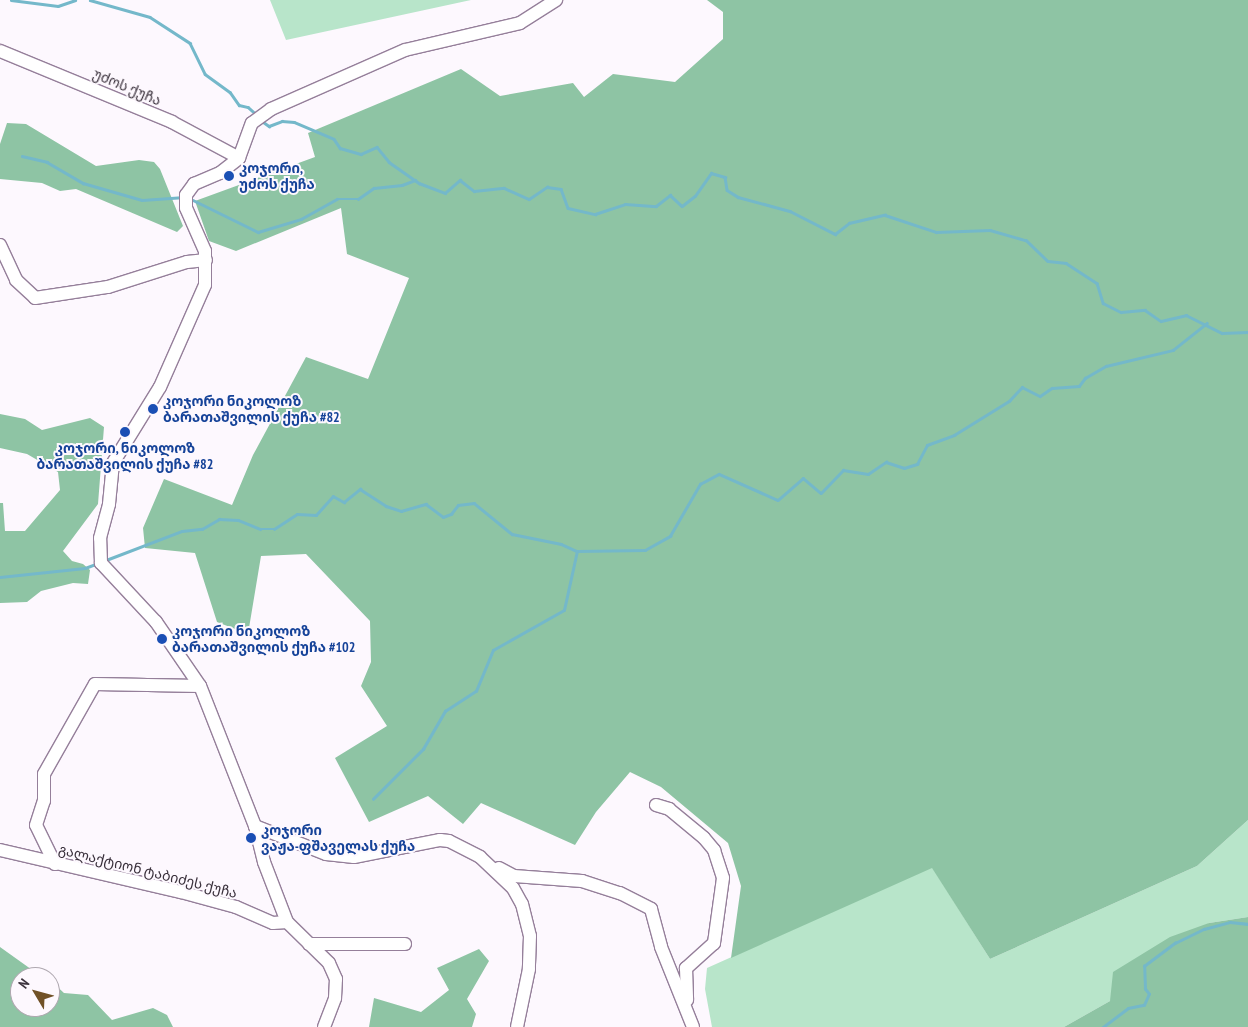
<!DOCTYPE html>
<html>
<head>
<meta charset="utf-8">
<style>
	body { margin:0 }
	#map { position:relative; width:1248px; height:1027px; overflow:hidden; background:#fdf8fe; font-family:"PT Sans Narrow","Noto Sans Georgian",sans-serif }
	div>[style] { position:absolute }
	.green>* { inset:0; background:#b8e5ca }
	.forest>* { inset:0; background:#8ec4a4 }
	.stream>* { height:2.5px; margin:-1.25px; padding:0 1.25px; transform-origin:1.25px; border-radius:1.25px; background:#74b8ca }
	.roads { filter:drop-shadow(1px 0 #957f9a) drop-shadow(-1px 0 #957f9a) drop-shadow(0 1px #957f9a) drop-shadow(0 -1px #957f9a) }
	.minor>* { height:12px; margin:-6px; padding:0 6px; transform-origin:6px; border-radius:6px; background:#fff }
	.dots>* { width:14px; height:14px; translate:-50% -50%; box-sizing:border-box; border:2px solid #fdf8fe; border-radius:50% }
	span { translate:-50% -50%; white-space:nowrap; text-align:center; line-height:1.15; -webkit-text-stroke:4px #fdf8fe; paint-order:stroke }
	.street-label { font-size:14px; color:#3a313c }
	.transit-label { font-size:14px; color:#164399; font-weight:700 }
	.left { translate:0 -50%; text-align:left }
	.north { position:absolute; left:10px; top:967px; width:50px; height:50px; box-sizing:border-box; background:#fdf8fe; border:1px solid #afa8b0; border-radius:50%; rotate:307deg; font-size:14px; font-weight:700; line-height:20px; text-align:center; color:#3a313c }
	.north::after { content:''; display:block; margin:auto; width:18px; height:22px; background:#715127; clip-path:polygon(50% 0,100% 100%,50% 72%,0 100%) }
</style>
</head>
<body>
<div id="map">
	<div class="green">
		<i style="clip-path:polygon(270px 0,471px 0,286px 40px)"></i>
		<i style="clip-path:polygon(1248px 820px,1248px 917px,1209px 923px,1110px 1001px,1064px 1027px,712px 1027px,705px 989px,707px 968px,932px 867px,990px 959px,1197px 866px)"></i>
	</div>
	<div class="forest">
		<i style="clip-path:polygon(707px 0,1248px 0,1248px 820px,1197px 866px,990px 959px,932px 868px,731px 958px,741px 886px,728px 843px,661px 787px,630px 772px,596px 812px,575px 845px,481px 803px,463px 824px,428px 796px,369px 822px,335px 758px,387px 726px,361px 686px,371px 662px,370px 621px,306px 554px,261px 556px,248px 634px,217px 622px,195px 553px,145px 548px,143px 528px,164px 479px,232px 505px,253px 455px,306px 357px,368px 379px,409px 278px,347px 254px,341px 208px,236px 251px,209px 241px,195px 201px,315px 157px,308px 133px,461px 69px,500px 96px,573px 83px,584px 97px,613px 74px,675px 82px,723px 39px,723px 12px)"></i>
		<i style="clip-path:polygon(7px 123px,26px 124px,96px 166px,139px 160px,154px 162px,160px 169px,183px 226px,177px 232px,76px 189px,60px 191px,42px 183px,0 179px,0 144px)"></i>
		<i style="clip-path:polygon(0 414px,25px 419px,42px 430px,90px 418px,104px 427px,98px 504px,63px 551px,72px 561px,83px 564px,90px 570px,88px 584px,73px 583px,41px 591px,27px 602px,0 603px,0 503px,3px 503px,5px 531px,25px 531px,60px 490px,58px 472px,27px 454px,0 448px)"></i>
		<i style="clip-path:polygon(1248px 917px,1248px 1027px,1064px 1027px,1110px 1001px,1113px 972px,1170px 937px,1209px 923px)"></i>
		<i style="clip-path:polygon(0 947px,42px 977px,20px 977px,20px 1007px,50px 1007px,50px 980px,64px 993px,88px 995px,112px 1020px,153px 1008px,167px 1015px,173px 1027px,0 1027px)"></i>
		<i style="clip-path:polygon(479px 949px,489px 961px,467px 999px,476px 1014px,472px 1027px,369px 1027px,374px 998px,421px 1012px,449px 990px,437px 968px)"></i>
	</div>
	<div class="stream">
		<i style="left:11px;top:0;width:47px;rotate:7.3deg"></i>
		<i style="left:58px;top:6px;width:18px;rotate:-19deg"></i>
		<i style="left:90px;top:0;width:62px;rotate:15.8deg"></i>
		<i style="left:150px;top:17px;width:48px;rotate:33deg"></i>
		<i style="left:190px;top:43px;width:34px;rotate:64deg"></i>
		<i style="left:205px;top:74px;width:31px;rotate:36deg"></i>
		<i style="left:230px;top:92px;width:16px;rotate:55deg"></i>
		<i style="left:239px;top:105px;width:9px;rotate:13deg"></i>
		<i style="left:248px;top:107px;width:12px;rotate:42deg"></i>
		<i style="left:262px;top:121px;width:9px;rotate:36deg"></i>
		<i style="left:269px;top:126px;width:14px;rotate:-21deg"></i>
		<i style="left:282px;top:121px;width:12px;rotate:5deg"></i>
		<i style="left:294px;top:122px;width:43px;rotate:23deg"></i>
		<i style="left:334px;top:139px;width:11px;rotate:56deg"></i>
		<i style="left:340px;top:148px;width:22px;rotate:16deg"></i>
		<i style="left:361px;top:154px;width:17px;rotate:-24deg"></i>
		<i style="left:377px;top:147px;width:19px;rotate:51deg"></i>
		<i style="left:389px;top:162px;width:37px;rotate:35deg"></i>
		<i style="left:419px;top:183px;width:28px;rotate:21deg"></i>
		<i style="left:445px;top:193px;width:20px;rotate:-41deg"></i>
		<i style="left:460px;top:180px;width:18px;rotate:38deg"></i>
		<i style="left:474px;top:191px;width:30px;rotate:-6deg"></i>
		<i style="left:504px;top:188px;width:27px;rotate:24deg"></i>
		<i style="left:529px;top:199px;width:22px;rotate:-34deg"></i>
		<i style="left:547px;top:187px;width:14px;rotate:8deg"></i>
		<i style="left:561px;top:189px;width:20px;rotate:70deg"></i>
		<i style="left:568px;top:208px;width:28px;rotate:13deg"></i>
		<i style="left:595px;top:214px;width:32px;rotate:-18deg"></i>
		<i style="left:625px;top:204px;width:31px;rotate:4deg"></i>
		<i style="left:656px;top:206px;width:18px;rotate:-38deg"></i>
		<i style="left:670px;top:195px;width:16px;rotate:43deg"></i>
		<i style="left:682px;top:206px;width:16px;rotate:-38deg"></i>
		<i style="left:695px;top:196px;width:28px;rotate:-55deg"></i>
		<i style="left:711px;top:173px;width:15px;rotate:16deg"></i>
		<i style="left:725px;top:177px;width:13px;rotate:81deg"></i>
		<i style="left:727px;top:190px;width:13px;rotate:32deg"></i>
		<i style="left:738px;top:197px;width:54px;rotate:15.1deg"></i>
		<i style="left:790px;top:211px;width:51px;rotate:27.1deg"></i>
		<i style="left:835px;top:234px;width:18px;rotate:-38deg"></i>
		<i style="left:849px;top:223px;width:37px;rotate:-13deg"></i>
		<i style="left:885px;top:215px;width:54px;rotate:18.4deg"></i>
		<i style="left:936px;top:232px;width:54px;rotate:-2.1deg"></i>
		<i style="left:990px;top:230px;width:37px;rotate:16deg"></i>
		<i style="left:1026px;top:240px;width:30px;rotate:44deg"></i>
		<i style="left:1048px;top:261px;width:18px;rotate:6deg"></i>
		<i style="left:1066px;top:263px;width:37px;rotate:33deg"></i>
		<i style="left:1097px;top:283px;width:21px;rotate:73deg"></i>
		<i style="left:1103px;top:303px;width:20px;rotate:27deg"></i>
		<i style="left:1121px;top:312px;width:24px;rotate:-5deg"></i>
		<i style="left:1145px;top:310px;width:19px;rotate:35deg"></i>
		<i style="left:1161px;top:321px;width:26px;rotate:-13deg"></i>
		<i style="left:1186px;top:315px;width:40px;rotate:26.6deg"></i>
		<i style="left:1222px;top:333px;width:26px;rotate:-2deg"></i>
		<i style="left:22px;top:156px;width:26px;rotate:13deg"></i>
		<i style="left:47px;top:162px;width:42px;rotate:30.3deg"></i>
		<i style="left:83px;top:183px;width:61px;rotate:16.1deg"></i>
		<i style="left:142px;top:200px;width:39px;rotate:-4deg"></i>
		<i style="left:191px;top:199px;width:75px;rotate:26.2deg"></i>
		<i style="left:258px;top:232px;width:45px;rotate:-16.8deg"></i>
		<i style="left:301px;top:219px;width:41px;rotate:-29.1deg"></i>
		<i style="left:337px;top:199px;width:21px"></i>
		<i style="left:358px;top:199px;width:19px;rotate:-35deg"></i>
		<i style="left:374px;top:188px;width:28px;rotate:-6deg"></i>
		<i style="left:402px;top:185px;width:14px;rotate:-21deg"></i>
		<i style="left:106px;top:560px;width:81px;rotate:-20.9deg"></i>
		<i style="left:182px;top:531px;width:20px;rotate:-6deg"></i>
		<i style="left:202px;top:529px;width:20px;rotate:-30deg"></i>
		<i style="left:219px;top:519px;width:19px;rotate:3deg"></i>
		<i style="left:238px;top:520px;width:24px;rotate:22deg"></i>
		<i style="left:260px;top:529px;width:14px"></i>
		<i style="left:274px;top:529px;width:27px;rotate:-33deg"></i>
		<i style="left:297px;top:514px;width:19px;rotate:3deg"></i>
		<i style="left:316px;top:515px;width:25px;rotate:-48deg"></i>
		<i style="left:333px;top:496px;width:13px;rotate:29deg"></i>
		<i style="left:344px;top:502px;width:21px;rotate:-39deg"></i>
		<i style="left:360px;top:489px;width:31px;rotate:33deg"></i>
		<i style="left:386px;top:506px;width:16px;rotate:18deg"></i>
		<i style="left:401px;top:511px;width:26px;rotate:-16deg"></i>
		<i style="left:426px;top:504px;width:21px;rotate:37deg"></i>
		<i style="left:443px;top:517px;width:9px;rotate:-21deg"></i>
		<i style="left:451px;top:514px;width:11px;rotate:-52deg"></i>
		<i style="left:458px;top:505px;width:16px;rotate:-7deg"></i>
		<i style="left:474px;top:503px;width:49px;rotate:39.2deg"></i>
		<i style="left:512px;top:534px;width:50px;rotate:11.5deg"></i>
		<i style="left:561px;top:544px;width:17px;rotate:24deg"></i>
		<i style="left:577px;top:551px;width:68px;rotate:-0.8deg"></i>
		<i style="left:645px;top:550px;width:29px;rotate:-29deg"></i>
		<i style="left:670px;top:536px;width:60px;rotate:-60deg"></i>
		<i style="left:700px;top:484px;width:21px;rotate:-28deg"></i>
		<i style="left:719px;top:474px;width:64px;rotate:23.8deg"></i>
		<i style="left:778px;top:500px;width:33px;rotate:-41deg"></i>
		<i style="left:803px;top:478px;width:23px;rotate:40deg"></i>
		<i style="left:821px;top:493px;width:32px;rotate:-46deg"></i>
		<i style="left:843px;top:470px;width:25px;rotate:9deg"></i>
		<i style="left:868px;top:474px;width:22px;rotate:-34deg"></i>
		<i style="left:886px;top:462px;width:19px;rotate:18deg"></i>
		<i style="left:904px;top:468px;width:14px;rotate:-17deg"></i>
		<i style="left:917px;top:464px;width:21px;rotate:-62deg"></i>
		<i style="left:927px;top:445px;width:29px;rotate:-20deg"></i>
		<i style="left:954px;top:435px;width:65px;rotate:-31.7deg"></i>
		<i style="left:1009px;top:401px;width:19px;rotate:-47deg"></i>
		<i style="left:1022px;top:387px;width:20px;rotate:27deg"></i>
		<i style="left:1040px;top:396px;width:14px;rotate:-34deg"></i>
		<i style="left:1052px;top:388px;width:27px;rotate:-4deg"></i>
		<i style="left:1079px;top:386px;width:10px;rotate:-53deg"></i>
		<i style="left:1085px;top:378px;width:24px;rotate:-30deg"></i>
		<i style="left:1106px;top:366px;width:69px;rotate:-13.4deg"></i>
		<i style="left:1173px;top:350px;width:43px;rotate:-38.5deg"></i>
		<i style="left:0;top:577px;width:85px;rotate:-6deg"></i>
		<i style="left:85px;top:568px;width:14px;rotate:-21deg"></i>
		<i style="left:373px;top:799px;width:71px;rotate:-45deg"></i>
		<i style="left:423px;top:749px;width:44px;rotate:-59.9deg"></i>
		<i style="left:445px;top:711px;width:37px;rotate:-33deg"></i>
		<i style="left:476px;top:691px;width:44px;rotate:-67.5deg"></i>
		<i style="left:493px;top:650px;width:81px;rotate:-29.4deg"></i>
		<i style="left:564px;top:610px;width:60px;rotate:-77.6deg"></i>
		<i style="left:1103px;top:1027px;width:31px;rotate:-37deg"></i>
		<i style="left:1128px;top:1008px;width:16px;rotate:-11deg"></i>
		<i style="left:1144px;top:1005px;width:12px;rotate:-66deg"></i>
		<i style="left:1149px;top:994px;width:6px;rotate:-129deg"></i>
		<i style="left:1145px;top:989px;width:23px;rotate:-92deg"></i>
		<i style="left:1144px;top:966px;width:39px;rotate:-37deg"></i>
		<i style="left:1175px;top:943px;width:32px;rotate:-26deg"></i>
		<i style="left:1204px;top:929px;width:27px;rotate:-15deg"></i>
		<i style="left:1230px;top:922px;width:18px;rotate:6deg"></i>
	</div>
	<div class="roads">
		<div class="minor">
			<i style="left:0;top:51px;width:186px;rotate:22.4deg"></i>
			<i style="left:172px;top:122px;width:76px;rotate:28.2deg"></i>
			<i style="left:0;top:245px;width:38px;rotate:65deg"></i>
			<i style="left:16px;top:280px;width:26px;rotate:43deg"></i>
			<i style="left:35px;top:298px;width:74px;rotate:-8.6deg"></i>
			<i style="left:108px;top:287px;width:83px;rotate:-17.6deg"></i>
			<i style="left:187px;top:262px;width:19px;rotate:-6deg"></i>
			<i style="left:656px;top:805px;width:14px;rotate:17deg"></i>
			<i style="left:669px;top:809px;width:45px;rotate:39.6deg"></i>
			<i style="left:704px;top:838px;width:16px;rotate:50deg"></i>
			<i style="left:714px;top:850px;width:29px;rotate:72deg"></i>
			<i style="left:723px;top:878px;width:66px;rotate:97.9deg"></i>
			<i style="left:714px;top:943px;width:38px;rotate:138deg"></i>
			<i style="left:686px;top:968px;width:32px;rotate:88deg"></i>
			<i style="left:255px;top:826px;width:76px;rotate:21.5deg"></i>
			<i style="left:326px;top:854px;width:28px;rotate:6deg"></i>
			<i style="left:354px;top:857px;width:88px;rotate:-11.2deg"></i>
			<i style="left:440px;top:840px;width:9px;rotate:6deg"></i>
			<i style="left:449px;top:841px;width:35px;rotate:27deg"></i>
			<i style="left:480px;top:857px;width:45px;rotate:43.2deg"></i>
			<i style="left:513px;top:888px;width:18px;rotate:61deg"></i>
			<i style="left:522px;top:904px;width:33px;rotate:76deg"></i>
			<i style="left:530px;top:936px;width:33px;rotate:92deg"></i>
			<i style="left:529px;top:969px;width:59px;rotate:101.7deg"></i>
			<i style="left:0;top:850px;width:186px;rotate:13.1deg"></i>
			<i style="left:181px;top:892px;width:57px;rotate:15.3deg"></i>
			<i style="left:236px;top:907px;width:40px;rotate:23.4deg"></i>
			<i style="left:273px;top:923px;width:14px;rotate:-4deg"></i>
			<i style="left:55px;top:864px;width:43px;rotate:-116deg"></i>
			<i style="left:36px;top:825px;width:25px;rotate:-72deg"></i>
			<i style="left:44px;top:801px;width:27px;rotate:-90deg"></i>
			<i style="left:44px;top:774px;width:103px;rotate:-60.5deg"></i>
			<i style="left:95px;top:684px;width:105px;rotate:1.1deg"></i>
			<i style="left:499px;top:868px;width:17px;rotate:28deg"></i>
			<i style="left:514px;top:876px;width:68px;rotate:4.2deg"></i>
			<i style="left:582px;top:881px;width:40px;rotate:18deg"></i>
			<i style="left:620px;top:893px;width:35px;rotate:27deg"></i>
			<i style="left:651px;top:909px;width:39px;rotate:75deg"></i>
			<i style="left:661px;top:947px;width:86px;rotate:68.2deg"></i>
			<i style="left:309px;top:944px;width:96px"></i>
			<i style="left:324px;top:1027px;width:31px;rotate:-69deg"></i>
			<i style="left:335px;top:998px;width:19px;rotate:-87deg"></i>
			<i style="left:336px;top:979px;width:17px;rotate:-114deg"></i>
			<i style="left:329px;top:963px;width:59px;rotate:-135.7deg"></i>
			<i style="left:287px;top:922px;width:64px;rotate:-111deg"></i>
			<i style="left:264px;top:862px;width:37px;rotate:-104deg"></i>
			<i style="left:255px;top:826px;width:150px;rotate:-111.4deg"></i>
			<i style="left:200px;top:686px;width:78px;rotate:-124.5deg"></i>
			<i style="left:156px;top:622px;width:81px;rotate:-133deg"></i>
			<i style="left:101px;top:563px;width:25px;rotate:-92deg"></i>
			<i style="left:100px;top:538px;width:35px;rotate:-75deg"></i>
			<i style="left:109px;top:504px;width:41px;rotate:-84.4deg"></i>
			<i style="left:113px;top:463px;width:89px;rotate:-58.3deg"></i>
			<i style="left:160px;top:387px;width:111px;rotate:-66.2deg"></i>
			<i style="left:205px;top:285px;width:34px;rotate:-90deg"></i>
			<i style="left:205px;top:251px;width:47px;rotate:-113.8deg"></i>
			<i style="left:186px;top:208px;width:13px;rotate:-90deg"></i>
			<i style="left:186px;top:195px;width:14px;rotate:-54deg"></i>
			<i style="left:194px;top:184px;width:28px;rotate:-23deg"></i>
			<i style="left:220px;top:173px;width:24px;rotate:-38deg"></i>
			<i style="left:239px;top:158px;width:37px;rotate:-70deg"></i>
			<i style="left:252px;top:123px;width:24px;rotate:-36deg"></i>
			<i style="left:271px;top:109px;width:146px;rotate:-23.8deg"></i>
			<i style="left:405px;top:50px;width:118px;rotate:-13.2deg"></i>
			<i style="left:520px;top:23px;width:43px;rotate:-32.6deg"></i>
		</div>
	</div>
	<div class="dots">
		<i style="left:229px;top:176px;background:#1a4fb4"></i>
		<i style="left:153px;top:409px;background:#1a4fb4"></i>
		<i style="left:125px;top:432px;background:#1a4fb4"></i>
		<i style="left:162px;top:639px;background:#1a4fb4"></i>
		<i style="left:251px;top:838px;background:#1a4fb4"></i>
	</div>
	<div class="street-label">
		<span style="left:127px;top:87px;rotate:23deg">უძოს ქუჩა</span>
		<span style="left:148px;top:871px;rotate:14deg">გალაქტიონ ტაბიძეს ქუჩა</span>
	</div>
	<div class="transit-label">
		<span class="left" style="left:239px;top:176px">კოჯორი,<br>უძოს ქუჩა</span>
		<span class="left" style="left:163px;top:409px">კოჯორი ნიკოლოზ<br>ბარათაშვილის ქუჩა #82</span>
		<span style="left:125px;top:456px">კოჯორი, ნიკოლოზ<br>ბარათაშვილის ქუჩა #82</span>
		<span class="left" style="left:172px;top:639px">კოჯორი ნიკოლოზ<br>ბარათაშვილის ქუჩა #102</span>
		<span class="left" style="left:261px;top:838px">კოჯორი<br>ვაჟა-ფშაველას ქუჩა</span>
	</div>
	<div class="north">N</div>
</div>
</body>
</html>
